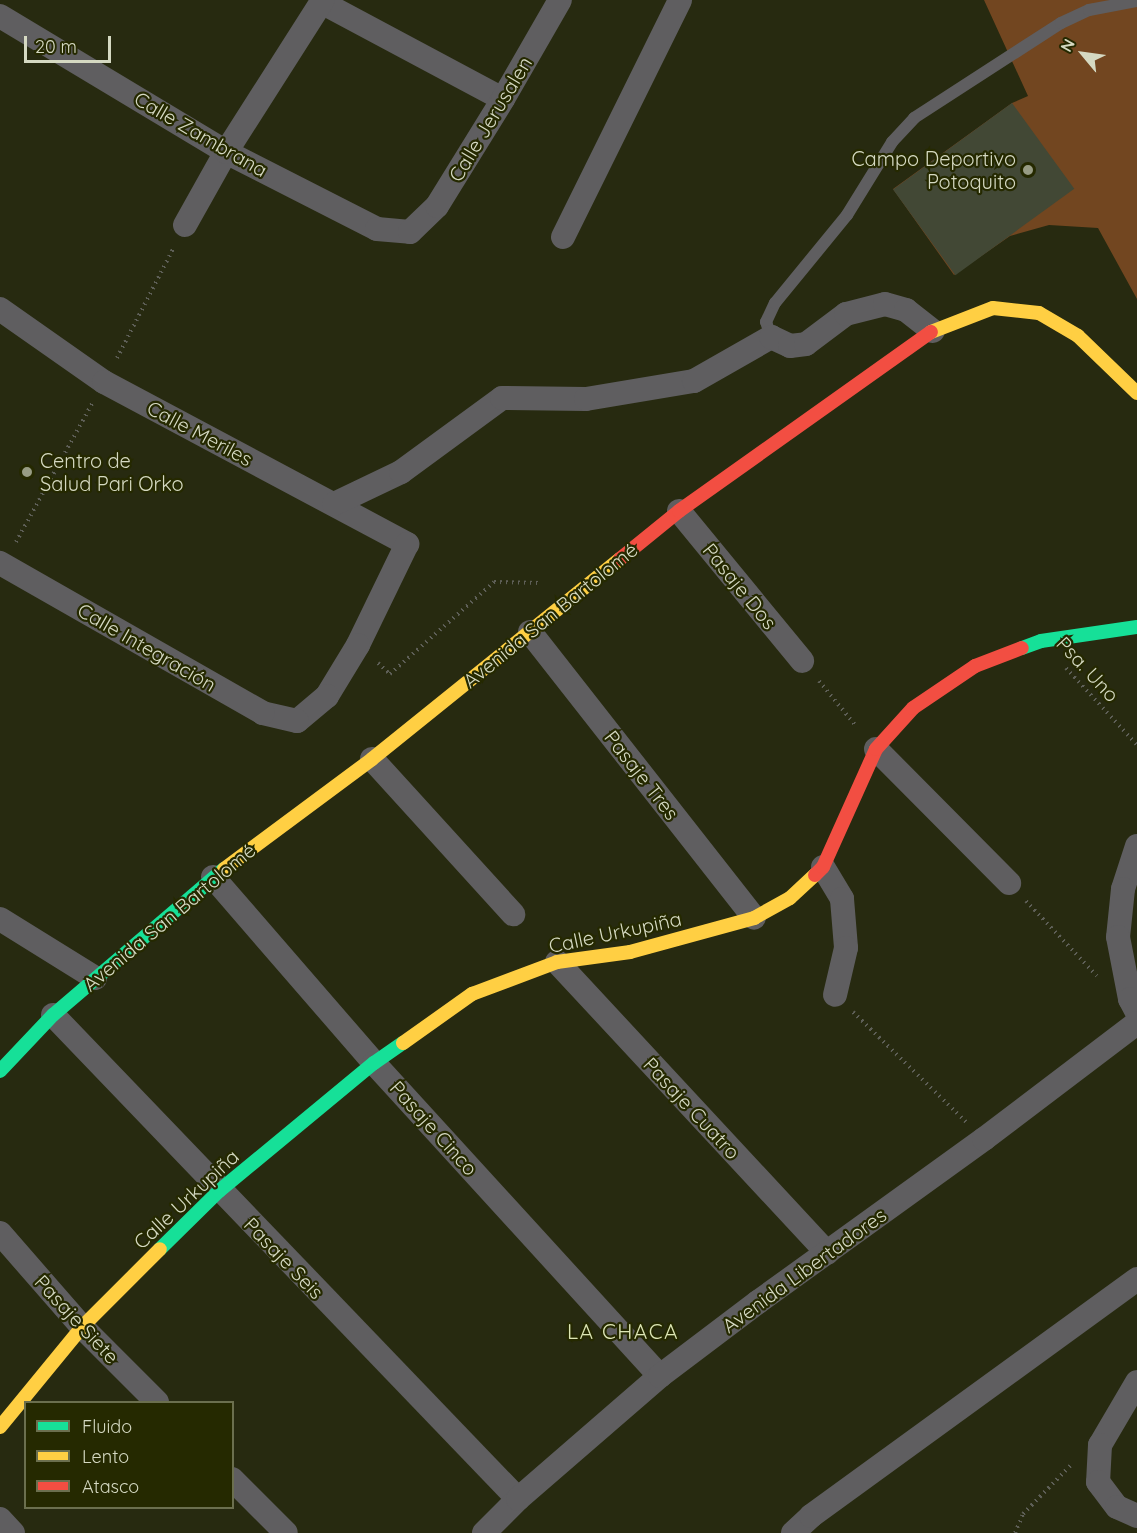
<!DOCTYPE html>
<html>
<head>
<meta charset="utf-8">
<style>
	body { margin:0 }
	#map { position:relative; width:1137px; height:1533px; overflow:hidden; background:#272a10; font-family:Quicksand,sans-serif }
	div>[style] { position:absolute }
	.green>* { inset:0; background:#724620 }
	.building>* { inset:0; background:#424835; transform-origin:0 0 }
	.path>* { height:4px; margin-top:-2px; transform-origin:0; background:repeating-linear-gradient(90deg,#5e5f57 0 1.5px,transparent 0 6px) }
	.lane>* { height:12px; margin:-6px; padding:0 6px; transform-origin:6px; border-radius:6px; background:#5f5e60 }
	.street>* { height:24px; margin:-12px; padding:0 12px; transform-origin:12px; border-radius:12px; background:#5f5e60 }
	.fast>* { height:14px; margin:-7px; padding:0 7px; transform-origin:7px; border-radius:7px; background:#16e098 }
	.slow>* { height:14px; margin:-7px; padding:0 7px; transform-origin:7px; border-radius:7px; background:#ffcf43 }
	.jam>* { height:14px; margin:-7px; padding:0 7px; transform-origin:7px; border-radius:7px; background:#f24e42 }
	.dots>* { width:16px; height:16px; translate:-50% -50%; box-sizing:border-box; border:3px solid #252900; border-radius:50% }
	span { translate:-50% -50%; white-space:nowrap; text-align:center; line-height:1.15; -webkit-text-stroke:4.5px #252900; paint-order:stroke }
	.street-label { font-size:20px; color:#d5d9c2 }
	.poi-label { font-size:20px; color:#d5d9c2 }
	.right { translate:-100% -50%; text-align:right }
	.left { translate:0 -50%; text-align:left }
	.neighbourhood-label { font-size:21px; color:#dde6b5; letter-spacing:1.5px }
	.legend { position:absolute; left:24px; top:1401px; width:210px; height:108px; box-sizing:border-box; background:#252900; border:2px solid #6b6f4e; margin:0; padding:8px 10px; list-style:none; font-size:18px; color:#d5d9c2 }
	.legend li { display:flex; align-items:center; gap:12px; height:30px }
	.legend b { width:30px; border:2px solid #6b6f4e }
	.north { position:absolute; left:1053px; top:24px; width:60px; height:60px; -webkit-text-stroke:4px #252900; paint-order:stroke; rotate:299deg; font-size:16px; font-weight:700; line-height:24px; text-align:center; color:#d5d9c2 }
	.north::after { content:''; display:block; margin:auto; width:21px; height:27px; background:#d5d9c2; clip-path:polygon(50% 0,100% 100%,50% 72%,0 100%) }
	.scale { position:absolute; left:24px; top:36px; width:87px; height:27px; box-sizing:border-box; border:3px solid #d5d9c2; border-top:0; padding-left:8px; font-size:18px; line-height:21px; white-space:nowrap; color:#d5d9c2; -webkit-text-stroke:4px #252900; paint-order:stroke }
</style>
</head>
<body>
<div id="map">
	<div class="green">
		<i style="clip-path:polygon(984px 0,1137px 0,1137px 299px,1098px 228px,1049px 225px,1010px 236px,954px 275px,893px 189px,1012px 103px,1028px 96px)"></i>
	</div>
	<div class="building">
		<i style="left:1012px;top:103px;width:106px;height:147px;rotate:54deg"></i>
	</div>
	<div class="path">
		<i style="left:117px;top:358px;width:125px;rotate:-62.8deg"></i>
		<i style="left:16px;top:542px;width:158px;rotate:-61.2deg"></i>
		<i style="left:378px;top:663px;width:16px;rotate:43deg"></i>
		<i style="left:390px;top:674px;width:139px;rotate:-41.5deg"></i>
		<i style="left:494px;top:582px;width:45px;rotate:1.3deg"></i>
		<i style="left:1066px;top:668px;width:105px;rotate:47.3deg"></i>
		<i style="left:819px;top:681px;width:58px;rotate:50.6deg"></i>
		<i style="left:1026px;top:901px;width:103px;rotate:46.6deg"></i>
		<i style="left:853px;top:1012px;width:158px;rotate:44.2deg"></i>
		<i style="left:1015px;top:1533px;width:21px;rotate:-67deg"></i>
		<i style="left:1023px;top:1514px;width:71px;rotate:-45.6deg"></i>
	</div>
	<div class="lane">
		<i style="left:771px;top:337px;width:16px;rotate:-108deg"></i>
		<i style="left:766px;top:322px;width:21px;rotate:-65deg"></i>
		<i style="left:775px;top:303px;width:114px;rotate:-50.7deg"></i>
		<i style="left:847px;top:215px;width:86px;rotate:-58.3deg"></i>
		<i style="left:892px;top:142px;width:33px;rotate:-47deg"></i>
		<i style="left:914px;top:118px;width:175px;rotate:-32.9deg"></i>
		<i style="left:1061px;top:23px;width:31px;rotate:-25deg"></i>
		<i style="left:1089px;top:10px;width:49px;rotate:-10.6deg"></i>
	</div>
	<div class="street">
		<i style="left:321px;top:2px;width:206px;rotate:28.1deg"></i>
		<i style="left:0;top:16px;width:264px;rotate:31deg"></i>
		<i style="left:226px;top:152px;width:169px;rotate:27deg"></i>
		<i style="left:377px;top:229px;width:33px;rotate:5deg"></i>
		<i style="left:410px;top:232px;width:37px;rotate:-44deg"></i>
		<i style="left:437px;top:206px;width:126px;rotate:-58.3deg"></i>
		<i style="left:503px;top:99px;width:114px;rotate:-60.1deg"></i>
		<i style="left:185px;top:225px;width:84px;rotate:-60.7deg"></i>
		<i style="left:226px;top:152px;width:180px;rotate:-57.5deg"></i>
		<i style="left:563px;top:237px;width:264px;rotate:-63.7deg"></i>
		<i style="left:0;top:309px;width:127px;rotate:35.1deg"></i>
		<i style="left:104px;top:382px;width:344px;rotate:28.1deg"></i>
		<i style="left:407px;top:544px;width:112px;rotate:115.9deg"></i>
		<i style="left:358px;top:645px;width:60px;rotate:121.3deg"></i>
		<i style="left:327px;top:696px;width:39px;rotate:140deg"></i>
		<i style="left:297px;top:721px;width:35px;rotate:-167deg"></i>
		<i style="left:263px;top:713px;width:303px;rotate:-150.3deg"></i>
		<i style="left:334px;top:504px;width:74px;rotate:-25.5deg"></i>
		<i style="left:401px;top:472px;width:125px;rotate:-36.2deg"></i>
		<i style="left:502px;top:398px;width:84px;rotate:0.7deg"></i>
		<i style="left:586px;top:399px;width:109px;rotate:-9.5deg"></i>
		<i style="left:694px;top:381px;width:89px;rotate:-29.7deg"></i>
		<i style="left:771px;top:337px;width:21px;rotate:25deg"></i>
		<i style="left:790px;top:346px;width:16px;rotate:-7deg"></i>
		<i style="left:806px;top:344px;width:50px;rotate:-36.9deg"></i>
		<i style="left:846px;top:314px;width:40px;rotate:-14.4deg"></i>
		<i style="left:885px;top:304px;width:22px;rotate:16deg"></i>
		<i style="left:906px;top:310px;width:34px;rotate:38deg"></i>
		<i style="left:679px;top:511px;width:194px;rotate:50.6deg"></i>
		<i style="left:530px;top:632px;width:363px;rotate:51.9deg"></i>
		<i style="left:876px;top:749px;width:189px;rotate:45.2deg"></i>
		<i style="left:372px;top:759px;width:210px;rotate:47.7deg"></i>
		<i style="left:1137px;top:846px;width:45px;rotate:108deg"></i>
		<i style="left:1123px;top:889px;width:48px;rotate:95.9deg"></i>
		<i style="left:1118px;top:937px;width:63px;rotate:79deg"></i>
		<i style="left:1130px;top:999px;width:15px;rotate:62deg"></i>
		<i style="left:823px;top:867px;width:37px;rotate:59deg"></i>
		<i style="left:842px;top:899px;width:49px;rotate:85.3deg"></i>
		<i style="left:846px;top:948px;width:48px;rotate:103.2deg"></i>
		<i style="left:213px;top:877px;width:246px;rotate:49.1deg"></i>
		<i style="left:374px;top:1063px;width:424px;rotate:47.6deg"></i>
		<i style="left:0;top:919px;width:112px;rotate:31.8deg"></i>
		<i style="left:557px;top:962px;width:397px;rotate:47.1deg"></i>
		<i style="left:53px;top:1015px;width:671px;rotate:46.15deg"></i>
		<i style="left:0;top:1233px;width:125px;rotate:48.9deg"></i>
		<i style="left:82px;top:1327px;width:106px;rotate:45deg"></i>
		<i style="left:1137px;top:1382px;width:73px;rotate:120.4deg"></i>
		<i style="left:1100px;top:1445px;width:37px;rotate:93deg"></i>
		<i style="left:1098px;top:1482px;width:31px;rotate:53deg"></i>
		<i style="left:1117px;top:1507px;width:22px;rotate:24deg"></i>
		<i style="left:232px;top:1479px;width:76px;rotate:45deg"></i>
		<i style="left:0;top:1519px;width:19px;rotate:47deg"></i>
		<i style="left:484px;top:1533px;width:48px;rotate:-45deg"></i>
		<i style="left:518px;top:1499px;width:188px;rotate:-40.9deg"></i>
		<i style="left:660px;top:1376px;width:123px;rotate:-37.1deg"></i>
		<i style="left:758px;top:1302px;width:279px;rotate:-35.8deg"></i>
		<i style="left:984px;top:1139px;width:192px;rotate:-37.2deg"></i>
		<i style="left:793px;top:1533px;width:25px;rotate:-43deg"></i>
		<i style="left:811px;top:1516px;width:403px;rotate:-36deg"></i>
	</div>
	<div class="fast">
		<i style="left:1022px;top:648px;width:20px;rotate:-20deg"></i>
		<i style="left:1041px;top:641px;width:97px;rotate:-8.3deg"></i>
		<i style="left:0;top:1071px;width:77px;rotate:-46.6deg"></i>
		<i style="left:53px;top:1015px;width:225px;rotate:-40.5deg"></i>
		<i style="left:160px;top:1249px;width:83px;rotate:-44.5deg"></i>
		<i style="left:219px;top:1191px;width:201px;rotate:-39.6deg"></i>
		<i style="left:374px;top:1063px;width:35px;rotate:-35deg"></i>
	</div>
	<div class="slow">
		<i style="left:931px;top:332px;width:66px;rotate:-21.2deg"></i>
		<i style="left:993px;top:308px;width:46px;rotate:6.2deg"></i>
		<i style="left:1039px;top:313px;width:45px;rotate:30.5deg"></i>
		<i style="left:1078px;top:336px;width:82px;rotate:44deg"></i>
		<i style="left:224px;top:869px;width:184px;rotate:-36.6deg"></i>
		<i style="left:372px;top:759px;width:319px;rotate:-38.9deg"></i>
		<i style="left:403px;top:1043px;width:85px;rotate:-35.4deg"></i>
		<i style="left:472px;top:994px;width:91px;rotate:-20.6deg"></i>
		<i style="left:557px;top:962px;width:74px;rotate:-7.8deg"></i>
		<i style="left:630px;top:952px;width:129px;rotate:-15.3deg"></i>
		<i style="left:754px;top:918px;width:41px;rotate:-29.1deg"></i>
		<i style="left:790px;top:898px;width:34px;rotate:-43deg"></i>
		<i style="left:0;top:1427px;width:129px;rotate:-50.6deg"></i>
		<i style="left:82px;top:1327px;width:110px;rotate:-45deg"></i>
	</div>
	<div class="jam">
		<i style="left:620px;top:559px;width:76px;rotate:-39.1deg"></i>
		<i style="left:679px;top:511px;width:309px;rotate:-35.4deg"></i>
		<i style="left:815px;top:875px;width:11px;rotate:-45deg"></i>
		<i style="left:823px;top:867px;width:129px;rotate:-65.8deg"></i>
		<i style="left:876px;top:749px;width:55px;rotate:-47.9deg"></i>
		<i style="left:913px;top:708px;width:75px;rotate:-34.1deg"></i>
		<i style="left:975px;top:666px;width:50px;rotate:-21deg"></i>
	</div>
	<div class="dots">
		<i style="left:1028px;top:170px;background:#989c84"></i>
		<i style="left:27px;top:472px;background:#989c84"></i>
	</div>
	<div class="street-label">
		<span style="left:490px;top:119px;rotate:-59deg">Calle Jerusalen</span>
		<span style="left:201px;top:134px;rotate:30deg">Calle Zambrana</span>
		<span style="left:200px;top:433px;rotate:28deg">Calle Meriles</span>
		<span style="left:740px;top:586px;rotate:51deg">Pasaje Dos</span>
		<span style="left:550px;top:615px;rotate:-39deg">Avenida San Bartolomé</span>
		<span style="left:147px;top:647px;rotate:30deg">Calle Integración</span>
		<span style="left:1088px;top:669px;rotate:47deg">Psa. Uno</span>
		<span style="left:642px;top:775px;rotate:52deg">Pasaje Tres</span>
		<span style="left:169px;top:917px;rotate:-40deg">Avenida San Bartolomé</span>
		<span style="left:615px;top:932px;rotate:-12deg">Calle Urkupiña</span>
		<span style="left:692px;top:1108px;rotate:47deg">Pasaje Cuatro</span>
		<span style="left:434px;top:1128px;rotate:48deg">Pasaje Cinco</span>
		<span style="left:186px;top:1199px;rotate:-43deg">Calle Urkupiña</span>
		<span style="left:284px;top:1258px;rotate:46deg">Pasaje Seis</span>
		<span style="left:804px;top:1270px;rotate:-36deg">Avenida Libertadores</span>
		<span style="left:77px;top:1319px;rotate:47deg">Pasaje Siete</span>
	</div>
	<div class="poi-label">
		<span class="right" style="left:1016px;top:170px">Campo Deportivo<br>Potoquito</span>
		<span class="left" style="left:40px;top:472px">Centro de<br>Salud Pari Orko</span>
	</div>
	<div class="neighbourhood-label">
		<span style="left:623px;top:1331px">LA CHACA</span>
	</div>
	<ul class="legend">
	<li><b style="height:8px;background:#16e098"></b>Fluido</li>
	<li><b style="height:8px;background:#ffcf43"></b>Lento</li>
	<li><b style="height:8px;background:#f24e42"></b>Atasco</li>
	</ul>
	<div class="north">N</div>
	<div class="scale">20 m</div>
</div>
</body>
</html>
